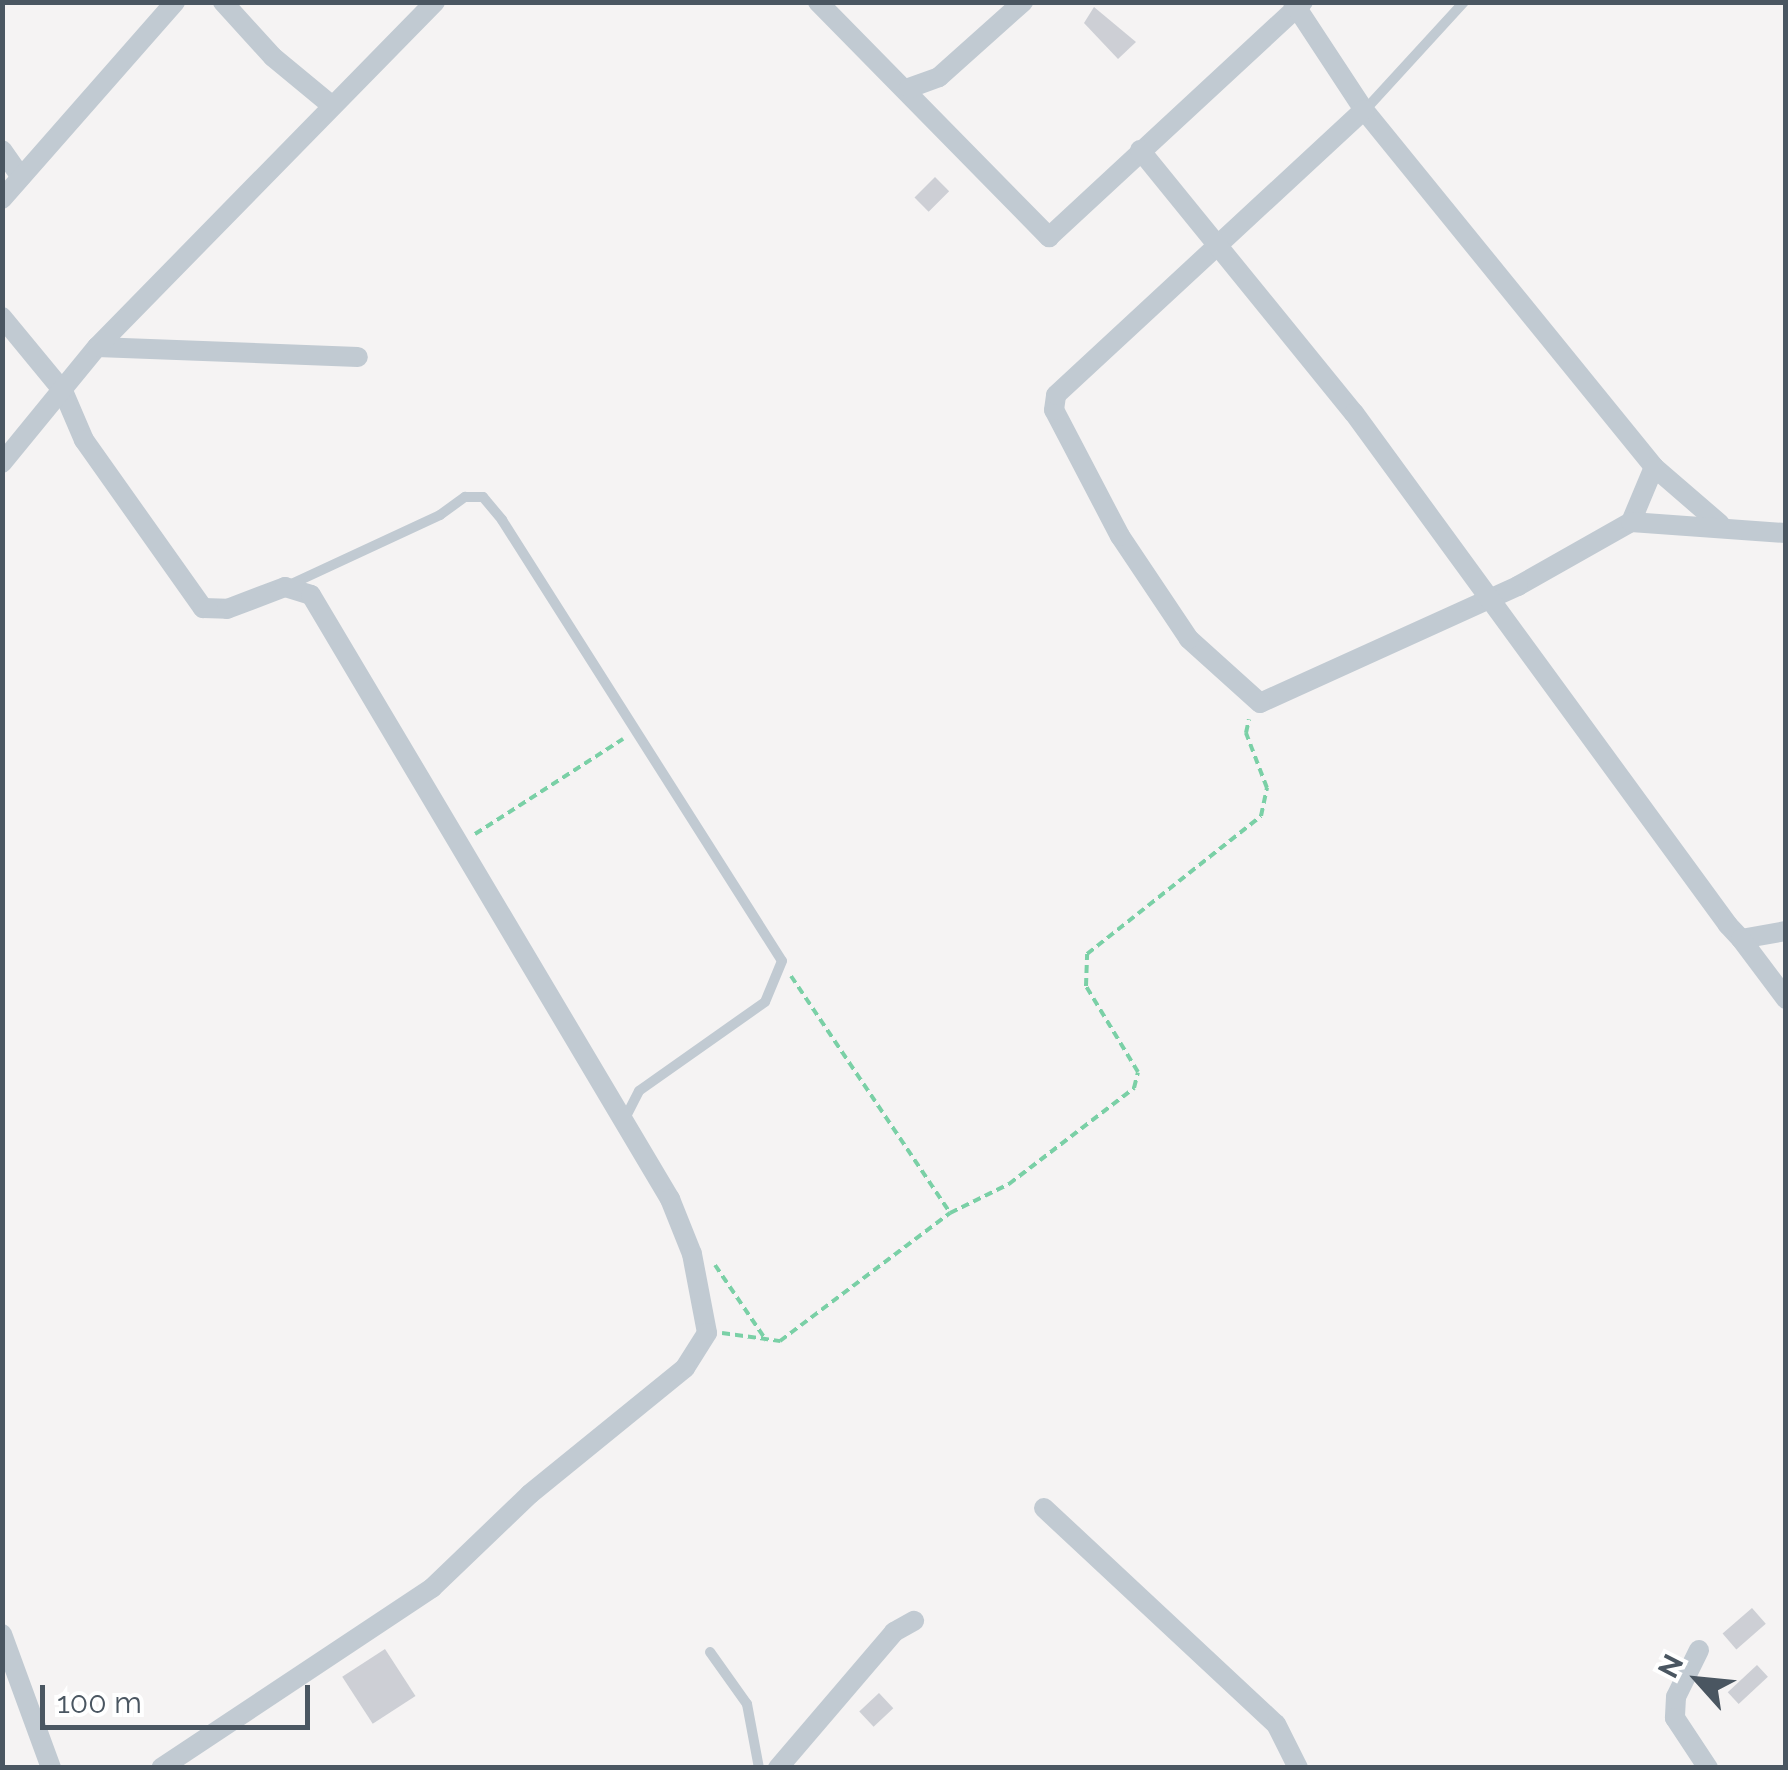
<!DOCTYPE html>
<html>
<head>
<meta charset="utf-8">
<style>
	body { margin:0 }
	#map { position:relative; width:1788px; height:1770px; overflow:hidden; background:#f5f3f3; font-family:Raleway,sans-serif }
	div>[style] { position:absolute }
	.building>* { inset:0; background:#cdcfd5; transform-origin:0 0 }
	.path>* { height:4px; margin-top:-2px; transform-origin:0; background:repeating-linear-gradient(90deg,#7ad0a6 0 8px,transparent 0 13px) }
	.lane>* { height:10px; margin:-5px; padding:0 5px; transform-origin:5px; border-radius:5px; background:#c1cad2 }
	.street>* { height:20px; margin:-10px; padding:0 10px; transform-origin:10px; border-radius:10px; background:#c1cad2 }
	span { translate:-50% -50%; white-space:nowrap; text-align:center; line-height:1.15; -webkit-text-stroke:9px #fff; paint-order:stroke }
	.frame { position:absolute; inset:0; border:5px solid #4a5661; pointer-events:none }
	.north { position:absolute; left:1648px; top:1630px; width:100px; height:100px; -webkit-text-stroke:8px #fff; paint-order:stroke; rotate:297deg; font-size:28px; font-weight:700; line-height:40px; text-align:center; color:#4a5661 }
	.north::after { content:''; display:block; margin:auto; width:35px; height:45px; background:#4a5661; clip-path:polygon(50% 0,100% 100%,50% 72%,0 100%) }
	.scale { position:absolute; left:40px; top:1685px; width:270px; height:45px; box-sizing:border-box; border:5px solid #4a5661; border-top:0; padding-left:12px; font-size:30px; line-height:35px; white-space:nowrap; color:#4a5661; -webkit-text-stroke:8px #fff; paint-order:stroke }
</style>
</head>
<body>
<div id="map">
	<div class="building">
		<i style="clip-path:polygon(1094px 7px,1136px 42px,1118px 59px,1084px 23px)"></i>
		<i style="left:935px;top:177px;width:20px;height:29px;rotate:45deg"></i>
		<i style="left:1752px;top:1608px;width:21px;height:39px;rotate:49deg"></i>
		<i style="left:385px;top:1649px;width:56px;height:51px;rotate:57deg"></i>
		<i style="left:1757px;top:1665px;width:16px;height:40px;rotate:47deg"></i>
		<i style="left:879px;top:1693px;width:21px;height:27px;rotate:47deg"></i>
	</div>
	<div class="path">
		<i style="left:475px;top:834px;width:176px;rotate:-32.7deg"></i>
		<i style="left:791px;top:976px;width:285px;rotate:56.1deg"></i>
		<i style="left:715px;top:1265px;width:91px;rotate:55.8deg"></i>
		<i style="left:722px;top:1333px;width:59px;rotate:7.9deg"></i>
		<i style="left:780px;top:1341px;width:213px;rotate:-37deg"></i>
		<i style="left:950px;top:1213px;width:66px;rotate:-26.2deg"></i>
		<i style="left:1009px;top:1184px;width:158px;rotate:-37.5deg"></i>
		<i style="left:1134px;top:1088px;width:16px;rotate:-76deg"></i>
		<i style="left:1138px;top:1072px;width:100px;rotate:-121.2deg"></i>
		<i style="left:1086px;top:986px;width:32px;rotate:-88deg"></i>
		<i style="left:1087px;top:954px;width:222px;rotate:-38.4deg"></i>
		<i style="left:1261px;top:816px;width:29px;rotate:-78deg"></i>
		<i style="left:1267px;top:788px;width:59px;rotate:-110.9deg"></i>
		<i style="left:1246px;top:733px;width:14px;rotate:-78deg"></i>
	</div>
	<div class="lane">
		<i style="left:1365px;top:110px;width:147px;rotate:-47.5deg"></i>
		<i style="left:285px;top:587px;width:171px;rotate:-24.9deg"></i>
		<i style="left:440px;top:515px;width:31px;rotate:-36deg"></i>
		<i style="left:465px;top:497px;width:18px"></i>
		<i style="left:483px;top:497px;width:30px;rotate:50deg"></i>
		<i style="left:502px;top:520px;width:522px;rotate:57.59deg"></i>
		<i style="left:782px;top:961px;width:44px;rotate:112.5deg"></i>
		<i style="left:765px;top:1002px;width:154px;rotate:144.8deg"></i>
		<i style="left:639px;top:1091px;width:34px;rotate:117deg"></i>
		<i style="left:710px;top:1652px;width:64px;rotate:54.6deg"></i>
		<i style="left:747px;top:1704px;width:65px;rotate:79.4deg"></i>
	</div>
	<div class="street">
		<i style="left:223px;top:2px;width:74px;rotate:47.7deg"></i>
		<i style="left:273px;top:57px;width:75px;rotate:39.6deg"></i>
		<i style="left:818px;top:2px;width:330px;rotate:45.5deg"></i>
		<i style="left:1049px;top:237px;width:346px;rotate:-42.8deg"></i>
		<i style="left:1293px;top:2px;width:129px;rotate:56.7deg"></i>
		<i style="left:1364px;top:110px;width:460px;rotate:50.9deg"></i>
		<i style="left:1654px;top:467px;width:60px;rotate:112.7deg"></i>
		<i style="left:1631px;top:522px;width:130px;rotate:150.5deg"></i>
		<i style="left:1518px;top:586px;width:283px;rotate:155.6deg"></i>
		<i style="left:1260px;top:703px;width:96px;rotate:-138deg"></i>
		<i style="left:1189px;top:639px;width:124px;rotate:-123.8deg"></i>
		<i style="left:1120px;top:536px;width:142px;rotate:-117.6deg"></i>
		<i style="left:1054px;top:410px;width:15px;rotate:-82deg"></i>
		<i style="left:1056px;top:395px;width:420px;rotate:-42.8deg"></i>
		<i style="left:909px;top:88px;width:32px;rotate:-20deg"></i>
		<i style="left:939px;top:77px;width:113px;rotate:-41.8deg"></i>
		<i style="left:2px;top:150px;width:33px;rotate:55deg"></i>
		<i style="left:1140px;top:150px;width:339px;rotate:50.9deg"></i>
		<i style="left:1354px;top:413px;width:634px;rotate:53.85deg"></i>
		<i style="left:1728px;top:925px;width:19px;rotate:47deg"></i>
		<i style="left:1741px;top:939px;width:46px;rotate:-10.1deg"></i>
		<i style="left:2px;top:199px;width:262px;rotate:-48.7deg"></i>
		<i style="left:2px;top:317px;width:96px;rotate:50.5deg"></i>
		<i style="left:63px;top:391px;width:53px;rotate:66.8deg"></i>
		<i style="left:84px;top:440px;width:206px;rotate:54.7deg"></i>
		<i style="left:203px;top:608px;width:24px;rotate:2deg"></i>
		<i style="left:227px;top:609px;width:62px;rotate:-20.8deg"></i>
		<i style="left:285px;top:587px;width:27px;rotate:17deg"></i>
		<i style="left:311px;top:595px;width:703px;rotate:59.27deg"></i>
		<i style="left:670px;top:1199px;width:59px;rotate:68.2deg"></i>
		<i style="left:692px;top:1254px;width:80px;rotate:79.2deg"></i>
		<i style="left:707px;top:1333px;width:41px;rotate:122.2deg"></i>
		<i style="left:685px;top:1368px;width:200px;rotate:140.9deg"></i>
		<i style="left:530px;top:1494px;width:136px;rotate:136.2deg"></i>
		<i style="left:432px;top:1588px;width:325px;rotate:146.4deg"></i>
		<i style="left:97px;top:347px;width:261px;rotate:2.2deg"></i>
		<i style="left:2px;top:463px;width:150px;rotate:-50.7deg"></i>
		<i style="left:97px;top:347px;width:483px;rotate:-45.6deg"></i>
		<i style="left:1654px;top:467px;width:87px;rotate:40.8deg"></i>
		<i style="left:1631px;top:522px;width:155px;rotate:4.1deg"></i>
		<i style="left:1741px;top:939px;width:75px;rotate:53.1deg"></i>
		<i style="left:1044px;top:1508px;width:317px;rotate:43deg"></i>
		<i style="left:1276px;top:1724px;width:49px;rotate:63.4deg"></i>
		<i style="left:2px;top:1634px;width:143px;rotate:69.9deg"></i>
		<i style="left:1699px;top:1650px;width:52px;rotate:116.1deg"></i>
		<i style="left:1676px;top:1697px;width:21px;rotate:93deg"></i>
		<i style="left:1675px;top:1718px;width:60px;rotate:56.6deg"></i>
		<i style="left:778px;top:1768px;width:179px;rotate:-49.5deg"></i>
		<i style="left:894px;top:1632px;width:23px;rotate:-29deg"></i>
	</div>
	<div class="frame"></div>
	<div class="north">N</div>
	<div class="scale">100 m</div>
</div>
</body>
</html>
